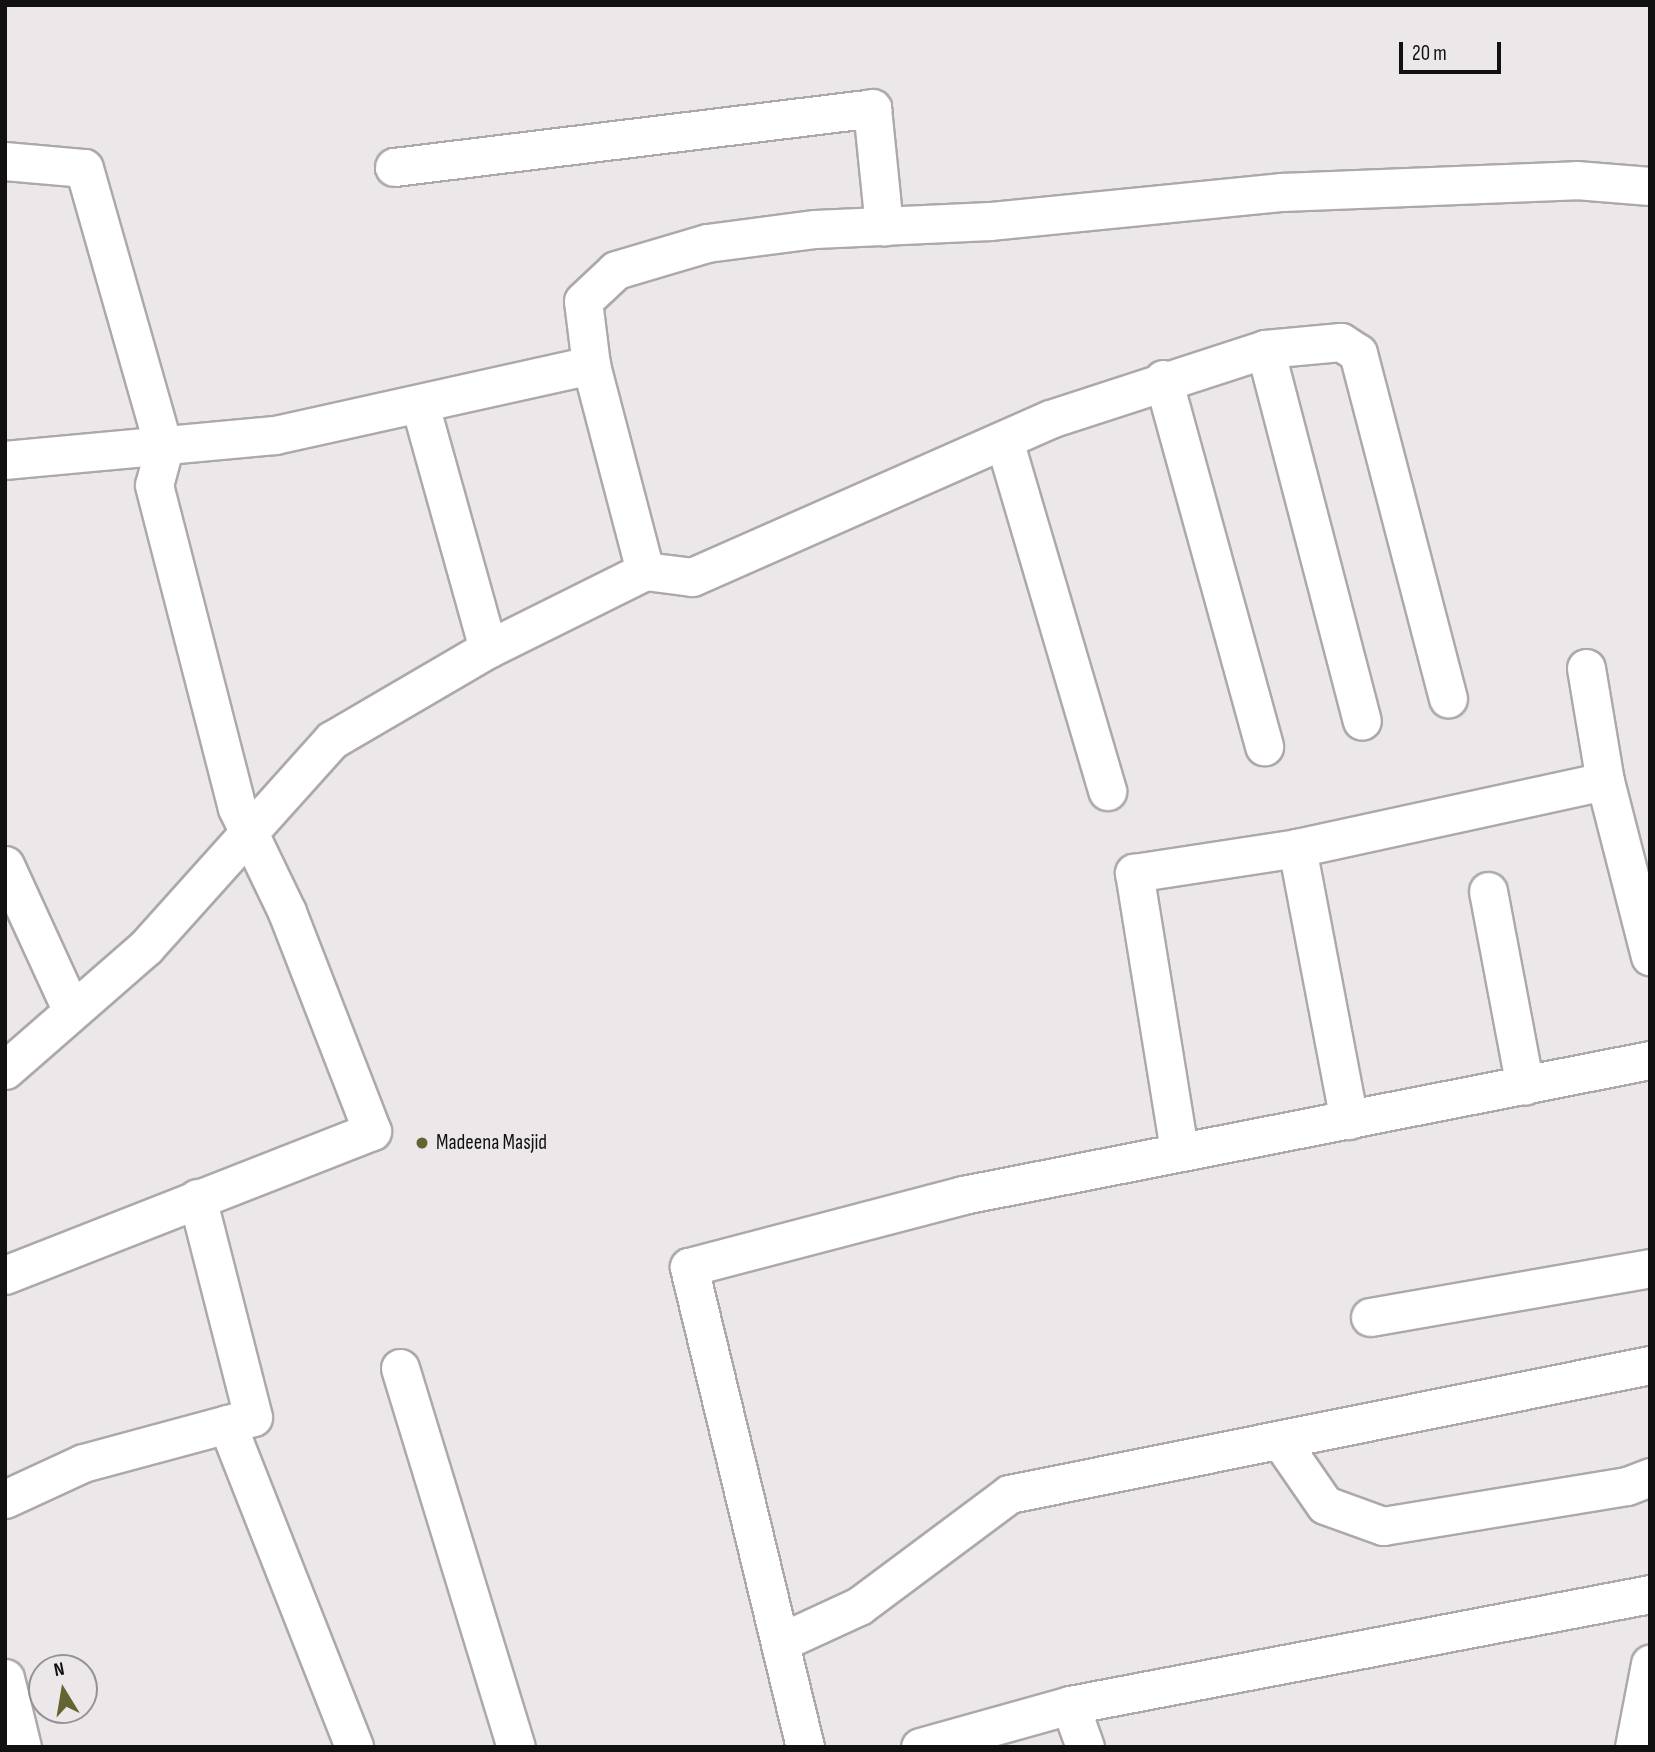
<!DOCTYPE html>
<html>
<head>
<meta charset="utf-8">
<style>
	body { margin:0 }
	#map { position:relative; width:1655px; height:1752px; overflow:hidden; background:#ece8ea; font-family:"Sofia Sans Condensed",sans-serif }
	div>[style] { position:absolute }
	.roads { filter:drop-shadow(2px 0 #ada9ab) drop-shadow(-2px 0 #ada9ab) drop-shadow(0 2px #ada9ab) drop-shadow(0 -2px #ada9ab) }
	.minor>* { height:37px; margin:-18.5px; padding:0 18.5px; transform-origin:18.5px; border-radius:18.5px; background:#fff }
	.dots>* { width:19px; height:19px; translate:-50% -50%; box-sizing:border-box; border:4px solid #ece8ea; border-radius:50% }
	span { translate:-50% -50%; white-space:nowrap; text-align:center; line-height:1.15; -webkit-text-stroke:5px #ece8ea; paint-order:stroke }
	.poi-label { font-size:21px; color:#121112 }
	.left { translate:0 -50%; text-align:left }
	.frame { position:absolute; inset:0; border:7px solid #121112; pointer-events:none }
	.north { position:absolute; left:28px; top:1654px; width:70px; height:70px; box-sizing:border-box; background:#ece8ea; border:2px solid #959294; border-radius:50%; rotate:349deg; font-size:19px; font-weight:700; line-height:28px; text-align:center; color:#121112 }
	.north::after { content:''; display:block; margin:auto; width:24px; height:32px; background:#636431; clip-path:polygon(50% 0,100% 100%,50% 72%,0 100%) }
	.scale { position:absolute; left:1399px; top:42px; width:102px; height:32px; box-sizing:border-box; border:4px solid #121112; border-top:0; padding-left:9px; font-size:21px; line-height:24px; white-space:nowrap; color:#121112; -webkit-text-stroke:5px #ece8ea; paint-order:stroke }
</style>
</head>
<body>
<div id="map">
	<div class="roads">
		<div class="minor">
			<i style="left:5px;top:161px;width:79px;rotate:5.1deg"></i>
			<i style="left:84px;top:168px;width:291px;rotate:74.1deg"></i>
			<i style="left:164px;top:448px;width:38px;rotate:105deg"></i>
			<i style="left:154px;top:485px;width:333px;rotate:75.6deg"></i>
			<i style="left:237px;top:808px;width:115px;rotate:64.3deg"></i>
			<i style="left:287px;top:912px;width:235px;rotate:68.8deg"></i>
			<i style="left:372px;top:1131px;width:394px;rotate:158.6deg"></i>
			<i style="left:394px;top:167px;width:482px;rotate:-7deg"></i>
			<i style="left:872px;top:108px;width:119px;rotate:84.2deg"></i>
			<i style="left:1265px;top:349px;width:384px;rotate:75.4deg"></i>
			<i style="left:1163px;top:379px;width:381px;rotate:74.6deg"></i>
			<i style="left:420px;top:405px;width:253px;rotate:74.4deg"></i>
			<i style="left:1004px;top:440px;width:366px;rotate:73.6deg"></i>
			<i style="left:5px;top:460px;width:271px;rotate:-5.3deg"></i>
			<i style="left:275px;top:435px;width:324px;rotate:-12.5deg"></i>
			<i style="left:645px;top:571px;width:213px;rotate:-104.7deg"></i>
			<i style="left:591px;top:365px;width:64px;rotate:-97.1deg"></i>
			<i style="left:583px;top:301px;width:45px;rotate:-43.2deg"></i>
			<i style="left:616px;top:270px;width:95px;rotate:-16.5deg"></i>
			<i style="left:707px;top:243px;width:109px;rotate:-7.4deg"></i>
			<i style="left:815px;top:229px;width:175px;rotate:-2.6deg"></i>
			<i style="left:990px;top:221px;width:293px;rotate:-5.7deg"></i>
			<i style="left:1282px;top:192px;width:294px;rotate:-2.3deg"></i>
			<i style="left:1576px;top:180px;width:74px;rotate:4.6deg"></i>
			<i style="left:1586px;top:668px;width:115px;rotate:80.5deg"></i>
			<i style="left:1605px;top:781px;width:181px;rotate:75.6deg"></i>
			<i style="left:1297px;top:848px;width:277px;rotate:79.2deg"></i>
			<i style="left:5px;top:865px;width:158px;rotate:65.4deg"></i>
			<i style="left:1488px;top:891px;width:198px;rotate:79.3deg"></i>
			<i style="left:5px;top:1070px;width:187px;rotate:-41.1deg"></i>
			<i style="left:146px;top:947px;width:278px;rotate:-48.1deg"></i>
			<i style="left:332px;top:740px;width:181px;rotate:-30.3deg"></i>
			<i style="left:488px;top:649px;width:175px;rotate:-26.4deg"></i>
			<i style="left:645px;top:571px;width:47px;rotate:7.3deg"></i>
			<i style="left:692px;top:577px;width:391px;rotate:-23.8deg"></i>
			<i style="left:1050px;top:419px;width:226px;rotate:-18deg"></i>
			<i style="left:1265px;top:349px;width:76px;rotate:-5.3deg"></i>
			<i style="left:1341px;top:342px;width:20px;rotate:33deg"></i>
			<i style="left:1358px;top:353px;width:357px;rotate:75.4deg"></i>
			<i style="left:1179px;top:1150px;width:281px;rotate:-99.2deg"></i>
			<i style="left:1134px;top:873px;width:165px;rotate:-8.7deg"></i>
			<i style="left:1297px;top:848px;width:315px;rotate:-12.3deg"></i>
			<i style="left:1370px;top:1317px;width:284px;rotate:-9.9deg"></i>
			<i style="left:400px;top:1368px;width:396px;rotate:73deg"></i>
			<i style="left:227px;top:1424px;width:347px;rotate:68.5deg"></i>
			<i style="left:1282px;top:1443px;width:75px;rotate:55.3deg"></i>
			<i style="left:1325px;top:1505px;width:62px;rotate:19.9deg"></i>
			<i style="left:1383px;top:1526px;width:247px;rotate:-9.3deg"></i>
			<i style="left:1627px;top:1486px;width:25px;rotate:-21deg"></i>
			<i style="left:5px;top:1499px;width:86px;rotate:-24.8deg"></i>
			<i style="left:83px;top:1463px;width:176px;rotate:-15.1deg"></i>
			<i style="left:253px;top:1417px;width:226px;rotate:-104.3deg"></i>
			<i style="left:783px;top:1641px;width:84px;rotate:-24.7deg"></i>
			<i style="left:859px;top:1606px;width:187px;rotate:-36.7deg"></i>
			<i style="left:1009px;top:1494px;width:654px;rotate:-11.38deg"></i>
			<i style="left:5px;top:1678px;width:71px;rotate:76.2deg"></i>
			<i style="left:1070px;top:1705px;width:45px;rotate:70.3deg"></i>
			<i style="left:805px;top:1747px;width:494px;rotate:-103.6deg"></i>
			<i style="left:689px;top:1267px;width:283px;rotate:-14.7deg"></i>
			<i style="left:963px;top:1195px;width:700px;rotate:-11.12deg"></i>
			<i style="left:920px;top:1747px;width:156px;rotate:-15.6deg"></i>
			<i style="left:1070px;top:1705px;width:591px;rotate:-10.83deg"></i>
			<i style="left:1634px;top:1747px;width:85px;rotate:-79.1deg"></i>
		</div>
	</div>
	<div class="dots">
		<i style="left:422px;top:1143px;background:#636431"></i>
	</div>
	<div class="poi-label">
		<span class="left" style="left:436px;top:1143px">Madeena Masjid</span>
	</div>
	<div class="frame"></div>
	<div class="north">N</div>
	<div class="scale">20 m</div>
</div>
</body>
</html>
